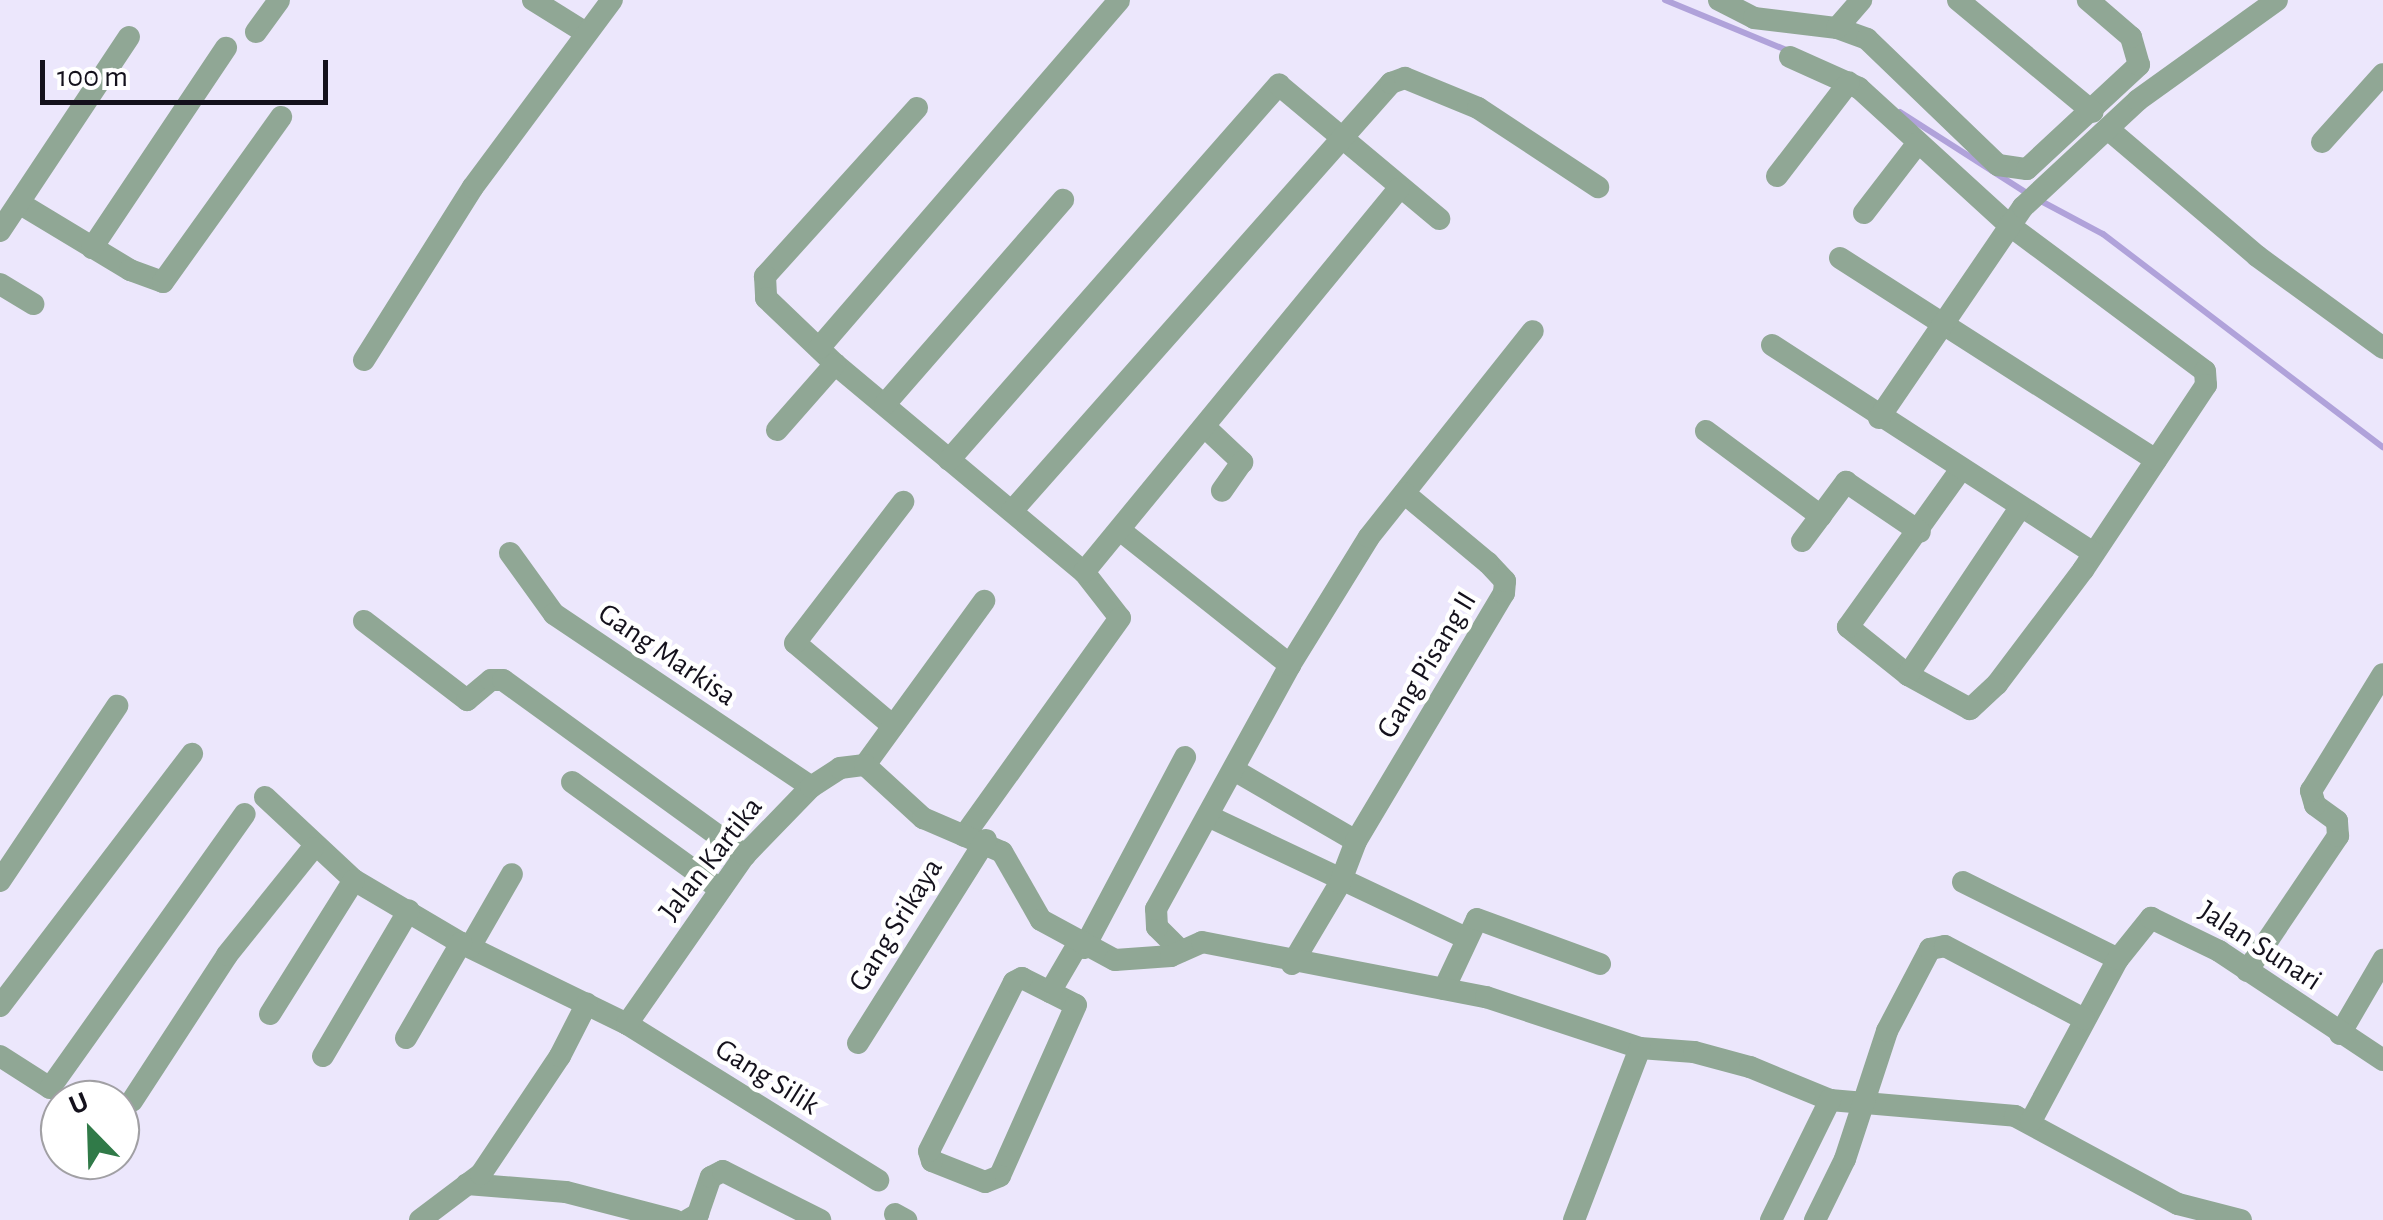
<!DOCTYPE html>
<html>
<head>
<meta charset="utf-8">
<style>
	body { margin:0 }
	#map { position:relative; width:2383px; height:1220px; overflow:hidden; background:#ece7fc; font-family:"Alegreya Sans",sans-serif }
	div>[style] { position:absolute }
	.stream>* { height:6px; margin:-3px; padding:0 3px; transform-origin:3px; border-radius:3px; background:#b0a2da }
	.minor>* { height:22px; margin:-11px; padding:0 11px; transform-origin:11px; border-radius:11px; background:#90a795 }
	span { translate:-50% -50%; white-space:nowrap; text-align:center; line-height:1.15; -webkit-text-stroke:9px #fff; paint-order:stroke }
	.street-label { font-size:30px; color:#14111c }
	.north { position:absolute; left:40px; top:1080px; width:100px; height:100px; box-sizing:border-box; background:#fff; border:2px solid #a1a0a4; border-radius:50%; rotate:337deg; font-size:28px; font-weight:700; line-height:40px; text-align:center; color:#14111c }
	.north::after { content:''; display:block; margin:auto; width:35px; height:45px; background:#307a48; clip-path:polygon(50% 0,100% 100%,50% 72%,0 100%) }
	.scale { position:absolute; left:40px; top:60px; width:288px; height:45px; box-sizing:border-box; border:5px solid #14111c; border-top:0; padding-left:12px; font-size:30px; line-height:35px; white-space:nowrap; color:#14111c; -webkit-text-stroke:8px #fff; paint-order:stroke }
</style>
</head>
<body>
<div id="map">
	<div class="stream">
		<i style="left:1665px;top:0;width:134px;rotate:22.4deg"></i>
		<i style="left:1900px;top:112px;width:152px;rotate:32.6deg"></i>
		<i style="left:2039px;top:200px;width:72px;rotate:28deg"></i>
		<i style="left:2103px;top:234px;width:352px;rotate:37.3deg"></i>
	</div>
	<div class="minor">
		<i style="left:533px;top:0;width:62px;rotate:31.9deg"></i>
		<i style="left:1719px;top:0;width:39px;rotate:27deg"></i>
		<i style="left:1754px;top:18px;width:84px;rotate:6.9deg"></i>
		<i style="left:1837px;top:28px;width:32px;rotate:20deg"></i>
		<i style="left:1867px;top:39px;width:182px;rotate:43.9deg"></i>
		<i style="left:1998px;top:165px;width:29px;rotate:8deg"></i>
		<i style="left:2027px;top:169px;width:153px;rotate:-42.9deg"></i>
		<i style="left:2139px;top:65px;width:29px;rotate:-106deg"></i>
		<i style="left:2131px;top:37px;width:57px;rotate:-139.3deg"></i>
		<i style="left:1958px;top:0;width:175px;rotate:39.7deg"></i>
		<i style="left:1837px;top:28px;width:37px;rotate:-49deg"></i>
		<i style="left:256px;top:32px;width:39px;rotate:-54deg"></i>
		<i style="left:1790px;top:57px;width:76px;rotate:24.2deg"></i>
		<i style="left:1859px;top:88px;width:203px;rotate:42.4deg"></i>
		<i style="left:2009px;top:225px;width:244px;rotate:36.7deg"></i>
		<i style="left:2205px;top:371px;width:14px;rotate:86deg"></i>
		<i style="left:2206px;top:385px;width:222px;rotate:123.6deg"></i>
		<i style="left:2083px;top:570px;width:143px;rotate:127deg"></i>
		<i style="left:1997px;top:684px;width:37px;rotate:137deg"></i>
		<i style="left:1970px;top:709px;width:71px;rotate:-151.3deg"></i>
		<i style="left:1908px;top:675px;width:77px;rotate:-141.3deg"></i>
		<i style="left:1848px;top:627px;width:194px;rotate:-54.4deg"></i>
		<i style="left:917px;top:108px;width:227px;rotate:132.1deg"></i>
		<i style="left:765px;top:276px;width:22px;rotate:87deg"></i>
		<i style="left:766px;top:298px;width:95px;rotate:43.7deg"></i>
		<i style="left:835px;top:364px;width:324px;rotate:39.9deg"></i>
		<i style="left:1084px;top:572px;width:58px;rotate:52deg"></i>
		<i style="left:1120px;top:618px;width:268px;rotate:125.6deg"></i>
		<i style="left:2108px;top:129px;width:196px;rotate:40.4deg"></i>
		<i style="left:2257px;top:256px;width:156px;rotate:36.1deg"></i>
		<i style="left:2322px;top:142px;width:91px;rotate:-48.1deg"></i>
		<i style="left:1777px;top:176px;width:118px;rotate:-52.5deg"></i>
		<i style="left:19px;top:203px;width:130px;rotate:31.1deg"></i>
		<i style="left:130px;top:270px;width:35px;rotate:20deg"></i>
		<i style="left:163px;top:282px;width:203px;rotate:-54.4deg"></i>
		<i style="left:1864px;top:213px;width:88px;rotate:-52.4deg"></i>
		<i style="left:0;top:231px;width:233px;rotate:-56.4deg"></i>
		<i style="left:92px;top:248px;width:241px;rotate:-56.2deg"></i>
		<i style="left:1840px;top:258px;width:375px;rotate:32.6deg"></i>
		<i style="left:0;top:284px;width:39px;rotate:31deg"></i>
		<i style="left:1772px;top:345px;width:382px;rotate:32.9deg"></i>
		<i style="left:819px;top:348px;width:459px;rotate:-49.2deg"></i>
		<i style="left:364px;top:360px;width:204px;rotate:-57.8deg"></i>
		<i style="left:473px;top:187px;width:233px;rotate:-53.4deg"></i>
		<i style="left:885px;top:404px;width:271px;rotate:-48.9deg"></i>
		<i style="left:1879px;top:418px;width:255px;rotate:-55.7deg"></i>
		<i style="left:2023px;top:207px;width:157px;rotate:-42.9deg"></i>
		<i style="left:2138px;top:100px;width:171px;rotate:-35.7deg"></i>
		<i style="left:1206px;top:428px;width:50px;rotate:43.4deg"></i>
		<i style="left:1242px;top:462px;width:35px;rotate:125deg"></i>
		<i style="left:777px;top:430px;width:88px;rotate:-48.7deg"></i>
		<i style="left:1706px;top:431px;width:143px;rotate:36.5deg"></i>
		<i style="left:949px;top:460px;width:500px;rotate:-48.7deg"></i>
		<i style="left:1279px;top:85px;width:209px;rotate:39.9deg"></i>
		<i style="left:1012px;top:511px;width:572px;rotate:-48.47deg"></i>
		<i style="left:1391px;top:83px;width:15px;rotate:-20deg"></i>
		<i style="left:1405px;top:78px;width:79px;rotate:22.3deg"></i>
		<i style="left:1478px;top:108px;width:144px;rotate:33.4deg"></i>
		<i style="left:1121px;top:531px;width:216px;rotate:38.4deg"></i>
		<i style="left:1802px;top:541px;width:74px;rotate:-53.3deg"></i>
		<i style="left:1846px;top:482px;width:89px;rotate:34deg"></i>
		<i style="left:510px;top:553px;width:75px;rotate:54.2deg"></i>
		<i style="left:554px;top:614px;width:310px;rotate:33.9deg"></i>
		<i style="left:1084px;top:572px;width:496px;rotate:-50.6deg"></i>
		<i style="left:364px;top:621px;width:130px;rotate:37.5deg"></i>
		<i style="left:467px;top:700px;width:31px;rotate:-40deg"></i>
		<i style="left:491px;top:680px;width:12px"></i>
		<i style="left:503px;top:680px;width:299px;rotate:35.9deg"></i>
		<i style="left:1908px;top:675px;width:200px;rotate:-56.2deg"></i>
		<i style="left:893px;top:726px;width:128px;rotate:-139.7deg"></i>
		<i style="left:795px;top:643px;width:178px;rotate:-52.5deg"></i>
		<i style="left:865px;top:765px;width:203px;rotate:-54deg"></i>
		<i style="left:1234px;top:770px;width:141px;rotate:30.2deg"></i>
		<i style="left:572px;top:782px;width:183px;rotate:35.9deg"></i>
		<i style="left:265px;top:797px;width:122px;rotate:43deg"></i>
		<i style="left:354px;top:880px;width:124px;rotate:30.5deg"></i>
		<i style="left:461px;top:943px;width:185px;rotate:26deg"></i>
		<i style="left:627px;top:1024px;width:296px;rotate:31.9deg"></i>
		<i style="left:1208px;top:816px;width:283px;rotate:25.3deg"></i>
		<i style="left:0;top:881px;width:211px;rotate:-56.2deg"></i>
		<i style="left:1963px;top:882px;width:173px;rotate:26.4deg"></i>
		<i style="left:470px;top:947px;width:84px;rotate:-60.1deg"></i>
		<i style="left:1084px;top:948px;width:216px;rotate:-62.1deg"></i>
		<i style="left:1181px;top:951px;width:34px;rotate:-135deg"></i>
		<i style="left:1157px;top:927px;width:18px;rotate:-93deg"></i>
		<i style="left:1156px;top:909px;width:278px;rotate:-61.2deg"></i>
		<i style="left:1290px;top:665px;width:150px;rotate:-58.3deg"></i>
		<i style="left:1369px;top:537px;width:263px;rotate:-51.5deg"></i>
		<i style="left:1292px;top:964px;width:94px;rotate:-59.3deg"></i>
		<i style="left:1340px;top:883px;width:45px;rotate:-69.1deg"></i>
		<i style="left:1356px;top:841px;width:289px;rotate:-59.2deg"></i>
		<i style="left:1504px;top:593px;width:12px;rotate:-85deg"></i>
		<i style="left:1505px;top:581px;width:25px;rotate:-133deg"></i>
		<i style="left:1488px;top:563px;width:109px;rotate:-140.2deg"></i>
		<i style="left:2247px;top:971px;width:163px;rotate:-56deg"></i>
		<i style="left:2338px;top:836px;width:15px;rotate:-94deg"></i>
		<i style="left:2337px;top:821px;width:27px;rotate:-144deg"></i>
		<i style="left:2315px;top:805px;width:15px;rotate:-106deg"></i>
		<i style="left:2311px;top:791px;width:137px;rotate:-58.4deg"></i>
		<i style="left:1022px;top:978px;width:60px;rotate:26.6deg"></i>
		<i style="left:1076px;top:1005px;width:187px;rotate:114deg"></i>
		<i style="left:1000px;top:1176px;width:16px;rotate:158deg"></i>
		<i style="left:985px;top:1182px;width:57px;rotate:-158.4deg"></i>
		<i style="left:932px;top:1161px;width:10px;rotate:-107deg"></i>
		<i style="left:929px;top:1151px;width:189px;rotate:-63.3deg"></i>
		<i style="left:1014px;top:982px;width:9px;rotate:-27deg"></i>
		<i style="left:1444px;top:989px;width:77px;rotate:-64.8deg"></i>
		<i style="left:1477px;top:919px;width:131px;rotate:20.1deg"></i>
		<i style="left:1050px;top:992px;width:56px;rotate:-59.7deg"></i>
		<i style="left:0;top:1006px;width:317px;rotate:-52.7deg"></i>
		<i style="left:270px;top:1014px;width:158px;rotate:-57.9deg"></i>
		<i style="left:627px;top:1024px;width:206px;rotate:-55.1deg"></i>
		<i style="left:745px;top:855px;width:95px;rotate:-45.9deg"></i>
		<i style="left:811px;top:787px;width:35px;rotate:-33deg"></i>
		<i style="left:840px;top:768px;width:25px;rotate:-7deg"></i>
		<i style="left:865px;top:765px;width:79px;rotate:42.4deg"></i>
		<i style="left:923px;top:818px;width:86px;rotate:23.3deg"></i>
		<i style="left:1002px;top:852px;width:78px;rotate:60.2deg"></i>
		<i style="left:1041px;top:920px;width:84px;rotate:28.4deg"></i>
		<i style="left:1115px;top:960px;width:56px;rotate:-4.1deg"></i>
		<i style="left:1171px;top:956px;width:34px;rotate:-24deg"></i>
		<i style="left:1202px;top:942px;width:289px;rotate:11deg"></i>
		<i style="left:1486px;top:997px;width:162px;rotate:18.3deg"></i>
		<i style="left:1640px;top:1048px;width:54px;rotate:4.2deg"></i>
		<i style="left:1694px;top:1052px;width:58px;rotate:15deg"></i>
		<i style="left:1750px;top:1067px;width:87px;rotate:22.4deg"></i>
		<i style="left:1830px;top:1100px;width:186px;rotate:4.9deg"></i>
		<i style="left:2015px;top:1116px;width:185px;rotate:28.4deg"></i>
		<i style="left:2178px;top:1204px;width:65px;rotate:14.3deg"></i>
		<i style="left:2340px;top:1034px;width:86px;rotate:-59.8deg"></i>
		<i style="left:406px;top:1038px;width:110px;rotate:-59.9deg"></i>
		<i style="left:858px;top:1043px;width:240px;rotate:-57.8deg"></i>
		<i style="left:0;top:1056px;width:59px;rotate:32.6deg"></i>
		<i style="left:50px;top:1088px;width:336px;rotate:-54.6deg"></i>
		<i style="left:323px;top:1056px;width:169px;rotate:-59.5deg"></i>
		<i style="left:132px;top:1101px;width:174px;rotate:-56.9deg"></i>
		<i style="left:227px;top:955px;width:137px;rotate:-51.2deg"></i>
		<i style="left:2031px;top:1121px;width:184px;rotate:-61.8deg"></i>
		<i style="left:2118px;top:959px;width:53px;rotate:-51.2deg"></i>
		<i style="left:2151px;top:918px;width:76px;rotate:25.9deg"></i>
		<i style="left:2219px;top:951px;width:197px;rotate:33.6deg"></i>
		<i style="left:467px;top:1184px;width:99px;rotate:4.6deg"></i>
		<i style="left:566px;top:1192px;width:112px;rotate:14.5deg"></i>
		<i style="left:895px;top:1214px;width:13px;rotate:29deg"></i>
		<i style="left:420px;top:1220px;width:76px;rotate:-37deg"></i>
		<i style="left:481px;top:1174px;width:142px;rotate:-56.2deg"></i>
		<i style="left:560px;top:1056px;width:59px;rotate:-63deg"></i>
		<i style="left:688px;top:1220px;width:12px;rotate:-31deg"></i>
		<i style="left:698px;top:1214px;width:39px;rotate:-71deg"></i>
		<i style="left:711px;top:1177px;width:13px;rotate:-27deg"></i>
		<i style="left:723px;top:1171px;width:109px;rotate:26.8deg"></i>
		<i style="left:1574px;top:1220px;width:184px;rotate:-69deg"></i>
		<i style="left:1771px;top:1220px;width:134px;rotate:-63.8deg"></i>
		<i style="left:1815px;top:1220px;width:68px;rotate:-63.8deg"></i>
		<i style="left:1845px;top:1159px;width:135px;rotate:-71.8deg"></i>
		<i style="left:1887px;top:1031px;width:93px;rotate:-62.3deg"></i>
		<i style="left:1930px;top:949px;width:15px;rotate:-11deg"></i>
		<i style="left:1945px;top:946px;width:157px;rotate:27.7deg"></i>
	</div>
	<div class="street-label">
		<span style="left:667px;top:655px;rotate:34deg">Gang Markisa</span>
		<span style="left:1427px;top:665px;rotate:-59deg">Gang Pisang II</span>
		<span style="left:711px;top:859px;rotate:-52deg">Jalan Kartika</span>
		<span style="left:896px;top:925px;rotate:-58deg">Gang Srikaya</span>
		<span style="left:2260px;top:946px;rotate:33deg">Jalan Sunari</span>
		<span style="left:767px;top:1077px;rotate:32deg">Gang Silik</span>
	</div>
	<div class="north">U</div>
	<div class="scale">100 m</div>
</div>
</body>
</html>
